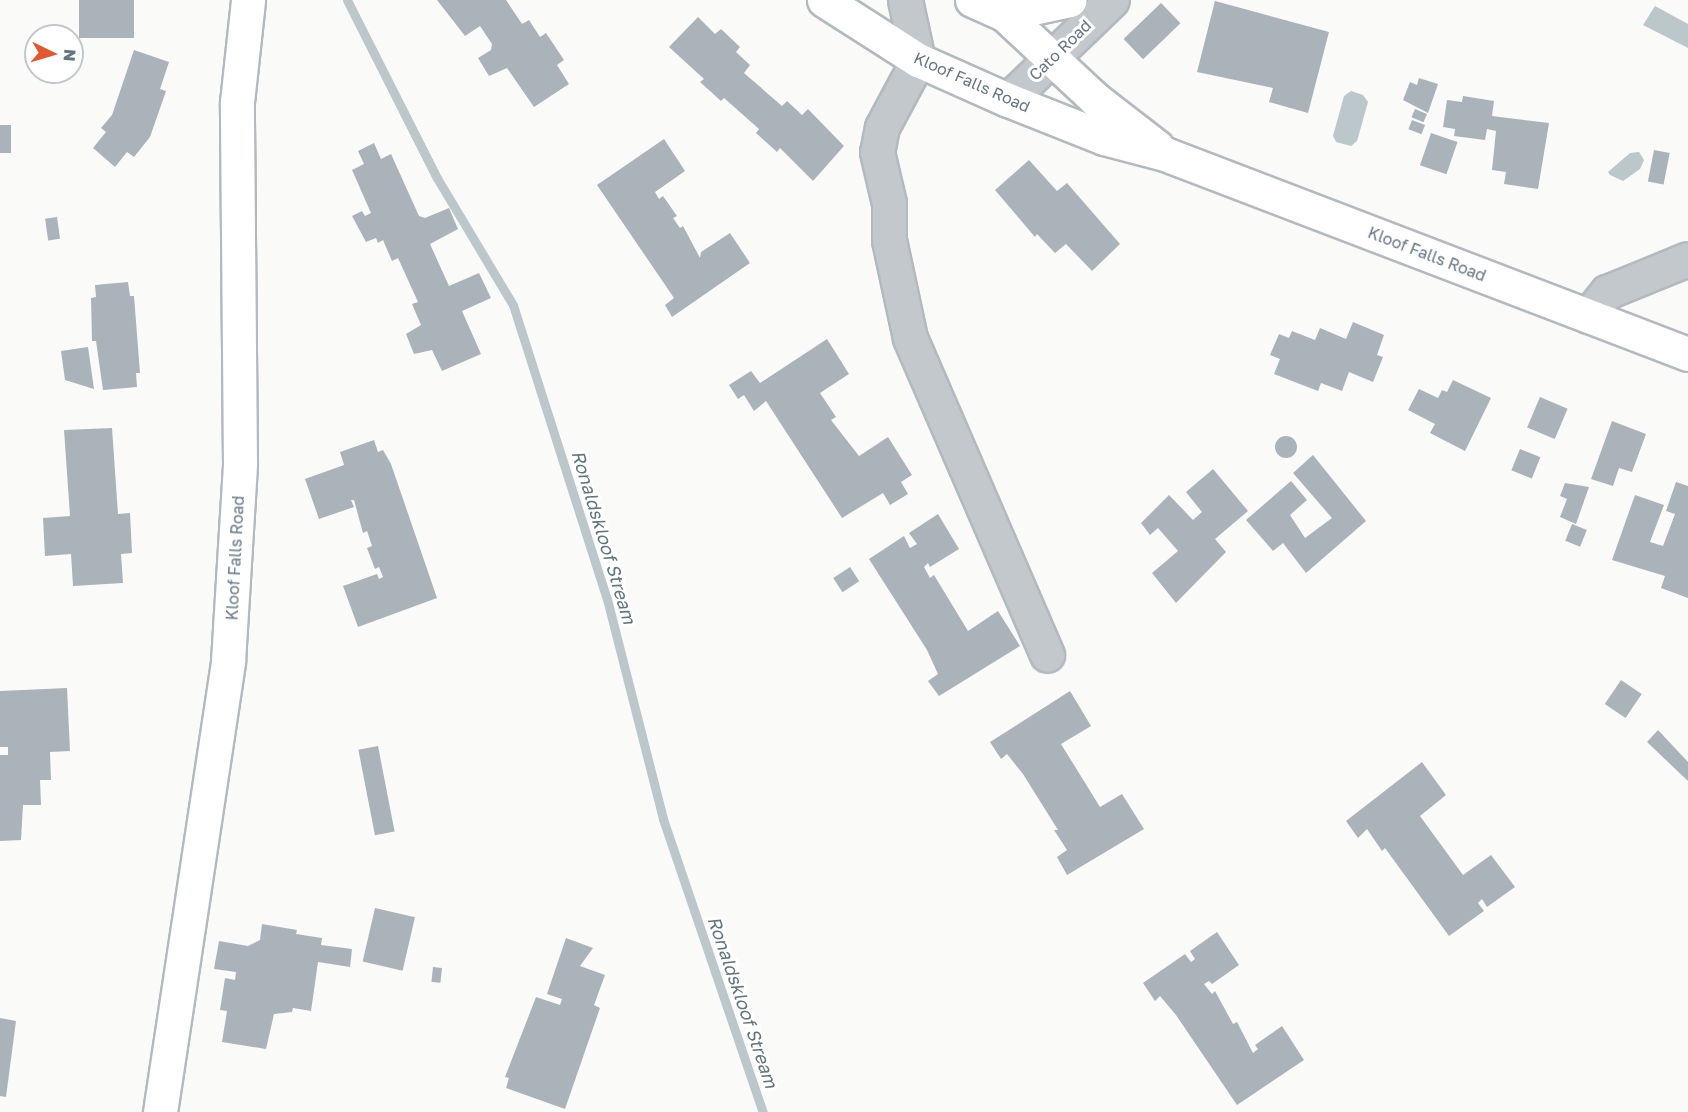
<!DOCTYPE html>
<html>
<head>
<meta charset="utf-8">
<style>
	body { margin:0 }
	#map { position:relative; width:1688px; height:1112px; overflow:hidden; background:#fafaf8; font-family:"Golos Text",sans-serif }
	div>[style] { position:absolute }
	.water>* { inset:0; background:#bbc7cb }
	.stream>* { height:9px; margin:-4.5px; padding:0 4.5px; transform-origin:4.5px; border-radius:4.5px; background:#bbc7cb }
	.building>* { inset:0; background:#aab3b9; transform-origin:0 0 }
	.round { border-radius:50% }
	.roads { filter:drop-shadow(2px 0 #b3babf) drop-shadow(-2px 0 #b3babf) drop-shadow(0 2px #b3babf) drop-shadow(0 -2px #b3babf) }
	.street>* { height:33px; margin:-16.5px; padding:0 16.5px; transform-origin:16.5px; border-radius:16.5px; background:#c3c8cc }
	.secondary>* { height:33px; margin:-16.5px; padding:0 16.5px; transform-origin:16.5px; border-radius:16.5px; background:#fff }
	span { translate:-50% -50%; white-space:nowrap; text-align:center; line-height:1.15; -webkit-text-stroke:6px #fff; paint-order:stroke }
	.street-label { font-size:16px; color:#657683 }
	.water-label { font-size:18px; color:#60757c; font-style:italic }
	.north { position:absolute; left:24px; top:24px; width:60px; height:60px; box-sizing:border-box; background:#fff; border:2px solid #c1c8cd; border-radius:50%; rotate:95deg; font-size:16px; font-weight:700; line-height:24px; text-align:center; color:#657683 }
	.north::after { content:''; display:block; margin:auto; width:21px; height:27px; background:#e4572e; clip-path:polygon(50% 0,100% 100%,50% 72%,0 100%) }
</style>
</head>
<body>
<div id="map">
	<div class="water">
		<i style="clip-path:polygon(1655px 6px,1688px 24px,1688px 48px,1643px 25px)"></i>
		<i style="clip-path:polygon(1351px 91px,1363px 95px,1368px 102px,1357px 141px,1351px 146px,1336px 142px,1333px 136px,1344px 96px)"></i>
		<i style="clip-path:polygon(1639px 152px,1644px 160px,1640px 169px,1623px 181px,1610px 175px,1608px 172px,1630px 153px)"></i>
	</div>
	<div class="stream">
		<i style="left:347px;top:0;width:199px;rotate:63.2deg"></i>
		<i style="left:437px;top:178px;width:148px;rotate:59.1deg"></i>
		<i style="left:513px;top:305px;width:309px;rotate:72.3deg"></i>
		<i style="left:607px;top:599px;width:227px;rotate:75.7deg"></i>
		<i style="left:663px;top:819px;width:310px;rotate:71.2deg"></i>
	</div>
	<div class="building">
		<i style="left:79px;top:0;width:55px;height:38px"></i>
		<i style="clip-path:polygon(437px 0,506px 0,522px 24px,529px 20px,540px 37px,546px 33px,564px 60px,557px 65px,569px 84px,534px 107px,507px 68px,489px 76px,478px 58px,491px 50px,492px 44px,480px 26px,465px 36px)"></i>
		<i style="clip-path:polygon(1215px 1px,1329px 32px,1308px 113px,1269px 102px,1273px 88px,1197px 72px)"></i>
		<i style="left:1161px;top:3px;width:28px;height:52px;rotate:46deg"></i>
		<i style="clip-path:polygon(698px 17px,715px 34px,721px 29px,740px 47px,736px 52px,750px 65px,744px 73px,782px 106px,787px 101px,802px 115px,808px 109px,844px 146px,813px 181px,780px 148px,777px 152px,756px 133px,759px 129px,724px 98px,721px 101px,700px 82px,704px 79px,669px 47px)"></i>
		<i style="clip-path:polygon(134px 50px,169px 62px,160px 89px,166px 91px,150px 137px,134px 157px,127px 152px,115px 167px,93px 148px,106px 132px,101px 128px,112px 115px)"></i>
		<i style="clip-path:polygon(1419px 78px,1438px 84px,1428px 113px,1403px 100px,1410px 82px,1417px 85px)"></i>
		<i style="clip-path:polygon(1463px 96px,1494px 101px,1492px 116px,1549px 123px,1538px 189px,1504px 184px,1506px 172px,1492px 170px,1496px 131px,1487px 129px,1485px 140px,1454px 136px,1455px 129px,1443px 127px,1447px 100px,1462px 102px)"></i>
		<i style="left:1415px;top:109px;width:13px;height:9px;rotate:23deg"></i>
		<i style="left:1412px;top:120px;width:14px;height:10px;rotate:21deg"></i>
		<i style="left:0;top:125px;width:11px;height:28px"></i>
		<i style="left:1431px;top:133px;width:28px;height:34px;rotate:19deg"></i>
		<i style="clip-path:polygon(664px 139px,685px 171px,655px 192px,659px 199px,663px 196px,677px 216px,673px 218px,680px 228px,683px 226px,700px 258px,701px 252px,730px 233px,750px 263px,672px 317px,665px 305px,674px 298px,597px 185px)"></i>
		<i style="clip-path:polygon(374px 143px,381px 159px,391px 154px,419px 216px,425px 218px,449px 208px,458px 229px,430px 244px,449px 286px,479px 273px,491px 298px,462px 311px,481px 354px,442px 371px,432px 350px,414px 354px,406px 334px,421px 325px,412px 304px,418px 302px,398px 258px,392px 261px,383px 240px,378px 243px,376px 238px,366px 242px,352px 216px,362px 211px,365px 216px,371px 213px,352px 170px,364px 164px,358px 151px)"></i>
		<i style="left:1654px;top:150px;width:16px;height:32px;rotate:11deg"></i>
		<i style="clip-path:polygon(1029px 160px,1057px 191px,1067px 183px,1120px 244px,1092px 271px,1066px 244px,1055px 253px,1037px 234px,1035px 237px,995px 190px)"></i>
		<i style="left:57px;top:217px;width:22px;height:12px;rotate:82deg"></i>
		<i style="clip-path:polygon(128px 282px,130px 296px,134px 296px,140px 373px,136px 373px,137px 387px,103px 390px,96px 341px,92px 341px,91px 298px,96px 297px,95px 285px)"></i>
		<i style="clip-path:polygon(1353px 322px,1384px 335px,1377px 355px,1383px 357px,1373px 382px,1349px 372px,1342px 391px,1321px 383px,1318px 391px,1274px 374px,1280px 359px,1270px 355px,1279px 334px,1289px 338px,1292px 331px,1315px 340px,1320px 328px,1346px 339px)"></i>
		<i style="clip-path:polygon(827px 339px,849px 374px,820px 393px,836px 417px,831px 420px,859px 456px,888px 437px,912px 475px,901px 482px,908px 494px,890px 505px,883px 493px,842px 518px,766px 401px,754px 411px,744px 395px,738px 399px,729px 385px,751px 371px,760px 383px)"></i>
		<i style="clip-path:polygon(88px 347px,94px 389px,65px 380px,61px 351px)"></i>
		<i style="clip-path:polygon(1453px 380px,1491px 398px,1465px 451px,1430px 433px,1435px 424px,1408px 410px,1419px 389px,1438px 398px,1442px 390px,1447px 392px)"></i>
		<i style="left:1540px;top:397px;width:30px;height:33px;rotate:23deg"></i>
		<i style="clip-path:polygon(1612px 421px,1646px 434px,1632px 472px,1619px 468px,1613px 486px,1591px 479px)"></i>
		<i style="clip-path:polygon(112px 428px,118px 514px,130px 513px,132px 553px,121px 554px,123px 583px,73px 586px,71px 554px,45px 556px,43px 518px,70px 516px,64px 430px)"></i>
		<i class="round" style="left:1275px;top:436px;width:22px;height:22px"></i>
		<i style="clip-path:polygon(374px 440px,378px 452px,383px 450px,391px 464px,437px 598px,358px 627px,343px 586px,377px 574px,379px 579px,383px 577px,379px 567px,375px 569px,367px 548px,372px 546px,367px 531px,363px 533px,354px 500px,351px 500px,354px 507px,319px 519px,305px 479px,344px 465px,340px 452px)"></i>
		<i style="left:1520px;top:449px;width:22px;height:23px;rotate:22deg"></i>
		<i style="clip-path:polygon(1313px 455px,1366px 521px,1306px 573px,1283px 543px,1273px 551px,1246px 520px,1291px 481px,1307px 500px,1290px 515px,1305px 538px,1332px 518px,1293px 473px)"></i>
		<i style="clip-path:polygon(1213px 469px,1248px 511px,1215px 539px,1226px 552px,1176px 603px,1152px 573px,1178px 551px,1158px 528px,1150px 535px,1141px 523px,1169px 495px,1193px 520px,1202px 512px,1186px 492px)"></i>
		<i style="clip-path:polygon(1676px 482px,1688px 486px,1688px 598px,1661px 588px,1665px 576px,1612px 560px,1635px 495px,1664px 505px,1650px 542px,1663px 546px,1675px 514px,1666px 511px)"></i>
		<i style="clip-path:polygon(1565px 483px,1589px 487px,1576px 524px,1560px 517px,1567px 499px,1560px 496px)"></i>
		<i style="clip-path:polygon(938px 514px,959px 549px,930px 567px,928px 563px,924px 567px,930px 578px,934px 575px,968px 631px,998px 611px,1020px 646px,939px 696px,928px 681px,938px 674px,927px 650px,869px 559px,904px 536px,910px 548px,917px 544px,909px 533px)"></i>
		<i style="left:1572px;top:524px;width:16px;height:18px;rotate:22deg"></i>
		<i style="left:850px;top:567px;width:17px;height:20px;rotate:57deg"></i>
		<i style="left:1621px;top:680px;width:25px;height:29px;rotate:34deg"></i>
		<i style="clip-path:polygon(67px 688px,70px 751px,50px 752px,51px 780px,40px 780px,41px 805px,23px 805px,21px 840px,0 841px,0 755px,8px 755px,8px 747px,0 747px,0 691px)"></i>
		<i style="clip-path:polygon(1070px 691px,1091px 726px,1061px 744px,1100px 807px,1122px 794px,1144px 829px,1067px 875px,1057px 857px,1067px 850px,1054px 830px,1058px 830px,1023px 774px,1007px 754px,1001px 759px,990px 742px)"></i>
		<i style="clip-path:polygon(1658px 730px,1688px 762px,1688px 781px,1647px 742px)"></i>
		<i style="left:378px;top:746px;width:87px;height:20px;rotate:79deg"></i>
		<i style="clip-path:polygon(1422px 762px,1446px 795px,1420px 816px,1463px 875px,1491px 855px,1515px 887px,1487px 907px,1482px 899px,1478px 903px,1484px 911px,1449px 936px,1385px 848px,1382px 851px,1367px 829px,1358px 838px,1346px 821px)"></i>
		<i style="left:375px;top:908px;width:41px;height:55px;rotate:13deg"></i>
		<i style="clip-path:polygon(262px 924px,297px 930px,296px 934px,322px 938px,321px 945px,352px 949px,350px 967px,318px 962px,311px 1011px,293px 1008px,292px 1012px,274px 1014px,266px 1049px,222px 1042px,227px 1011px,220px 1010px,225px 978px,235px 980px,236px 972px,214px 969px,219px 941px,248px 946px,260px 940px)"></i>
		<i style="clip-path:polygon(1217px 932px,1239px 965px,1212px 984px,1209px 981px,1204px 984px,1212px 994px,1215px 991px,1233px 1024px,1237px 1022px,1253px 1053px,1258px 1049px,1255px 1045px,1282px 1026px,1304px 1060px,1237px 1105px,1176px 1015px,1160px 996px,1155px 1001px,1143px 983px,1185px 954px,1191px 962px,1195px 959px,1190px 951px)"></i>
		<i style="clip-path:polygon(566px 938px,593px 948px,580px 966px,605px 975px,594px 1005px,600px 1008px,565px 1109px,506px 1088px,509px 1078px,505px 1077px,536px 997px,560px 1005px,562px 999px,547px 994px)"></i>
		<i style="left:433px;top:967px;width:9px;height:15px;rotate:6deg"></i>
		<i style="clip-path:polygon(0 1018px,16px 1021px,6px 1097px,0 1096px)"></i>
	</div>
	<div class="roads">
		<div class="street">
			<i style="left:905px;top:0;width:61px;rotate:77.8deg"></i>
			<i style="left:918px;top:60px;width:76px;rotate:118.2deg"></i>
			<i style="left:882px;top:127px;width:25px;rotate:101deg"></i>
			<i style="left:877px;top:152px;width:52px;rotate:76.8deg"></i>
			<i style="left:889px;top:203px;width:37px;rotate:90deg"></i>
			<i style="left:889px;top:240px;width:100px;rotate:77.9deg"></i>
			<i style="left:910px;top:338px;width:345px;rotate:66.6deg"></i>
			<i style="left:1008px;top:100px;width:144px;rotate:-43.9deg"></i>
			<i style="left:1588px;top:316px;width:31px;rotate:-52deg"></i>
			<i style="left:1607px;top:292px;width:87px;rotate:-22.2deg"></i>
		</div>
		<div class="secondary">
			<i style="left:824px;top:0;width:112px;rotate:32.6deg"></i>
			<i style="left:918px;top:60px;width:98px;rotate:24deg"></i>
			<i style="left:1008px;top:100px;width:103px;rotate:21.6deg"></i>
			<i style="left:1104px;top:138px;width:63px;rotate:14.7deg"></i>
			<i style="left:1165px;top:154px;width:560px;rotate:20.93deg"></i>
			<i style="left:972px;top:0;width:35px;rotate:24deg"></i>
			<i style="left:1004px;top:14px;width:125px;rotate:43deg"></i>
			<i style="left:1095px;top:99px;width:78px;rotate:37.7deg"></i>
			<i style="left:1004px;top:14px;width:67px;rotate:-12deg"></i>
			<i style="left:160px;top:1112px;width:456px;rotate:-81.4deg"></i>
			<i style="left:228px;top:661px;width:198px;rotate:-86.5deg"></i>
			<i style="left:240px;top:463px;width:361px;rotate:-90.5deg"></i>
			<i style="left:237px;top:102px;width:103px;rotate:-83.8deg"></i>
		</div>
	</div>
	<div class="street-label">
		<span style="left:1060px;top:50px;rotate:-44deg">Cato Road</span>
		<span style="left:972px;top:82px;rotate:24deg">Kloof Falls Road</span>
		<span style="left:1427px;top:254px;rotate:21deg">Kloof Falls Road</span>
		<span style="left:235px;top:558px;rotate:-87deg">Kloof Falls Road</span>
	</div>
	<div class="water-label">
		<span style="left:604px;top:537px;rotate:73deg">Ronaldskloof Stream</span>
		<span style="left:743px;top:1002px;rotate:71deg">Ronaldskloof Stream</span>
	</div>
	<div class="north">N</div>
</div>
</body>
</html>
